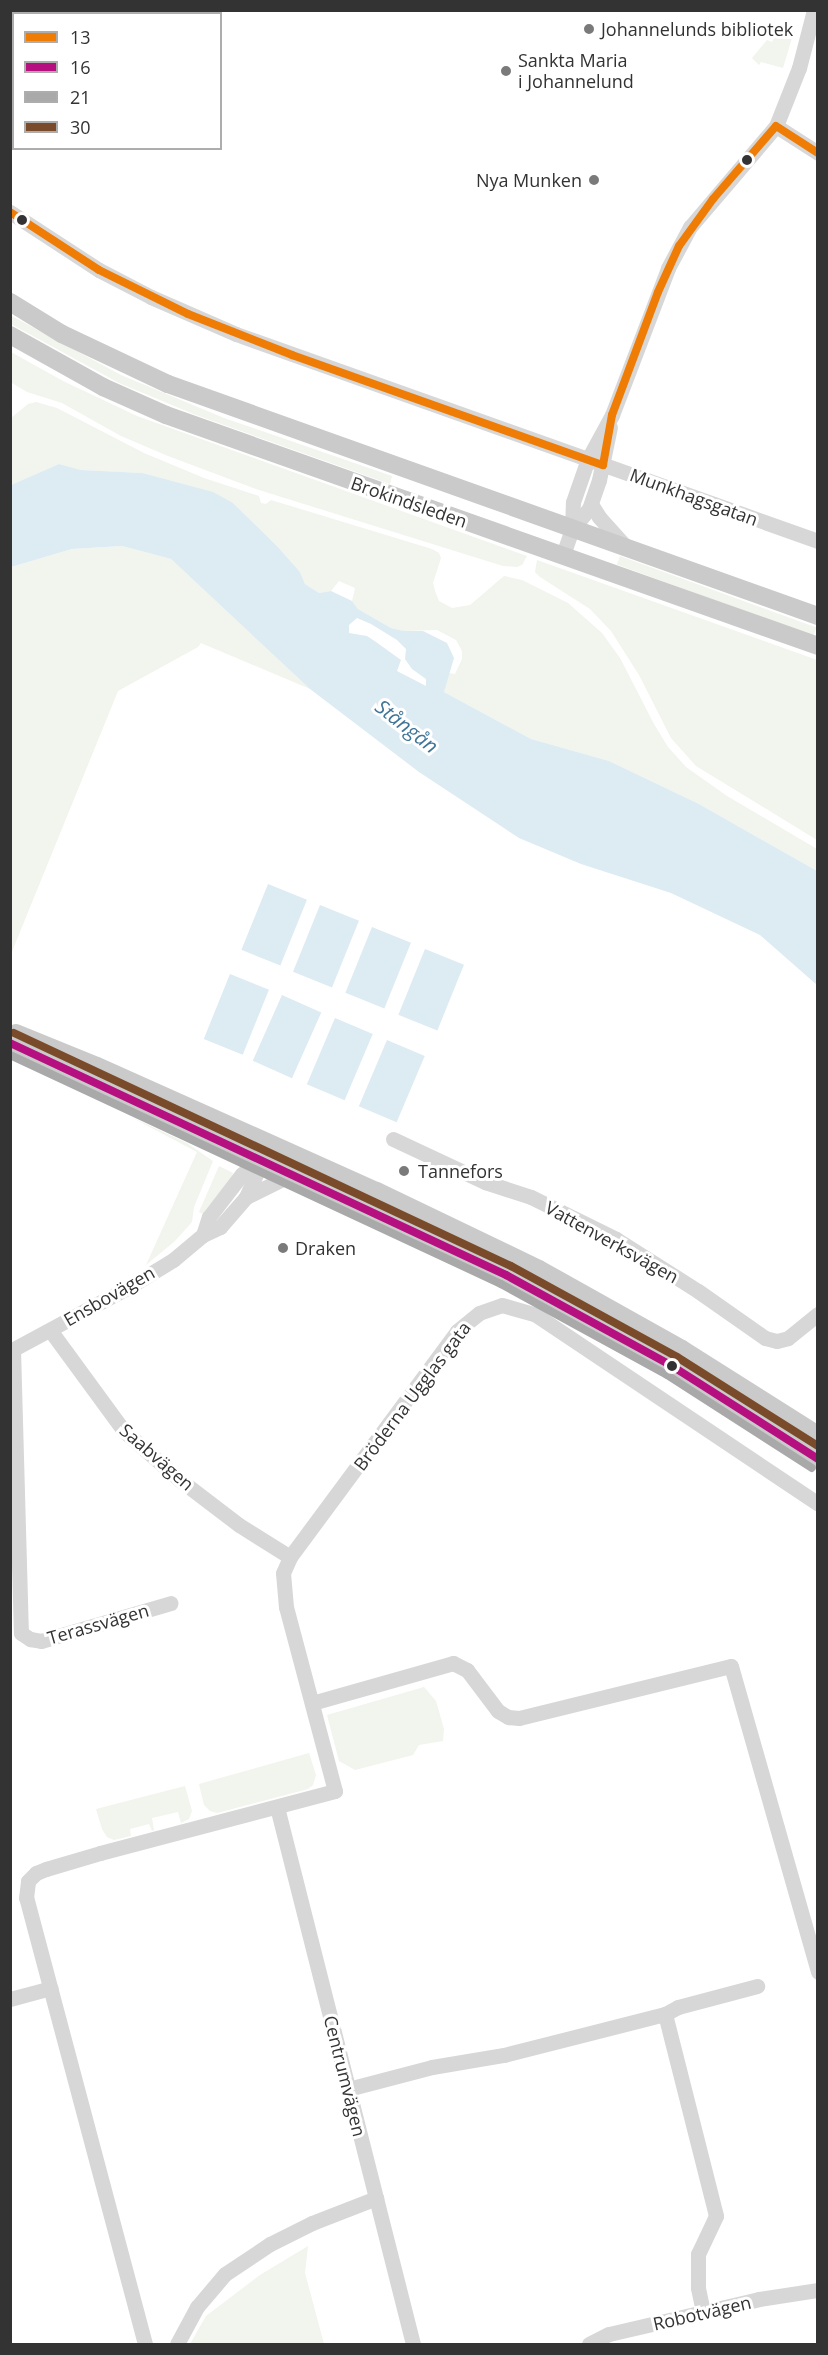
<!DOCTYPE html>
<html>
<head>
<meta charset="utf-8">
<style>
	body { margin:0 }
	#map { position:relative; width:828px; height:2355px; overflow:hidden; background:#fff; font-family:"Open Sans",sans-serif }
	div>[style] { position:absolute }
	.green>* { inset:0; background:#f1f5ed; transform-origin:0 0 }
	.water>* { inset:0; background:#ddebf3; transform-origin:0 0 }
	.minor>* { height:15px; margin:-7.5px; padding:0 7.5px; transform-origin:7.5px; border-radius:7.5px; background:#d7d7d7 }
	.major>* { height:18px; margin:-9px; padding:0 9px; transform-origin:9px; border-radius:9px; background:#cacaca }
	.bus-1>* { height:8px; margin:-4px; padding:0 4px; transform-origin:4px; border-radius:4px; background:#ef7c04 }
	.bus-2>* { height:8px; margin:-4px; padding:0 4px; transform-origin:4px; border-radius:4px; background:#b60f80 }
	.bus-3>* { height:8px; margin:-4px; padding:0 4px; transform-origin:4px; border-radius:4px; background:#a9a9a9 }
	.bus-4>* { height:8px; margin:-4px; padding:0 4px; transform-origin:4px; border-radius:4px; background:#7a4b2a }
	.dots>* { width:16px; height:16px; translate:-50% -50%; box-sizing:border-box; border:3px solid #fff; border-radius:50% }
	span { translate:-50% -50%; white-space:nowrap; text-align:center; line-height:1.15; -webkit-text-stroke:6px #fff; paint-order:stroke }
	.poi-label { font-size:18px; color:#333 }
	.left { translate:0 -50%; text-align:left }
	.right { translate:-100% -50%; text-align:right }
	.street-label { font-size:18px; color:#333 }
	.water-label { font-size:20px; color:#3f7597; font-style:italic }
	.frame { position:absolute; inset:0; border:12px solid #333; pointer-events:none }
	.legend { position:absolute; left:12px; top:12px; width:210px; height:138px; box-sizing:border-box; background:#fff; border:2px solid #adadad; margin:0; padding:8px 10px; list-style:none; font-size:18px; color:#333 }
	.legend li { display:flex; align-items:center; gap:12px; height:30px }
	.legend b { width:30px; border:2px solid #adadad }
</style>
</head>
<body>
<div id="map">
	<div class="green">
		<i style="clip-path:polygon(779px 29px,792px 38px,783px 68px,761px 62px,759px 65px,752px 58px,767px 40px,772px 42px)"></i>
		<i style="clip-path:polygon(10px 315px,121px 375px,224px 418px,392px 476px,390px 484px,196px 415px,119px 383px,11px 324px)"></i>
		<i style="clip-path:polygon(11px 352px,63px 381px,137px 416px,527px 556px,522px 565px,517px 567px,503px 566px,259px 490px,168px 456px,121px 436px,62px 403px,27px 392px,12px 383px)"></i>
		<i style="clip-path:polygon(36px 402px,57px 408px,144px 453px,204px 478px,259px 496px,261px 503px,266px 504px,271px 500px,432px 549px,439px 553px,441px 558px,433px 583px,435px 591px,439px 601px,452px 608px,470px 605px,504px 576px,522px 580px,568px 603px,602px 633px,620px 658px,654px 724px,668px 747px,686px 767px,727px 796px,817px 849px,817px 871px,699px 804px,609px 761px,531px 739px,444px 692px,447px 676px,449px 673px,455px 674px,462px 659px,462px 651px,456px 640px,437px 630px,404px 631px,391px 628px,358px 609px,352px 601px,355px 588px,339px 581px,331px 591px,319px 593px,305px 584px,300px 572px,277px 546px,233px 503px,142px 473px,81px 470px,59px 464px,11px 485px,11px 418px,28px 404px)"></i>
		<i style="clip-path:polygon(122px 546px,171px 559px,310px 689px,201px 643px,198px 647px,118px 691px,11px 954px,11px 567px,72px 549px)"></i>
		<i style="left:620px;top:556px;width:209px;height:9px;rotate:20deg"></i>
		<i style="clip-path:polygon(537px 560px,817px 660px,817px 840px,696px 766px,671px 738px,639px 675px,611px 631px,590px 609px,540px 577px,535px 572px)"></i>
		<i style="clip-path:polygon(129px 1116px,187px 1143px,213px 1161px,194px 1207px,192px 1222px,175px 1241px,146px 1265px,197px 1152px)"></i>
		<i style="clip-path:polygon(289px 1161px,478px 1248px,551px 1285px,638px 1333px,779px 1419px,777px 1422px,636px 1336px,550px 1288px)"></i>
		<i style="clip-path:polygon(219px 1166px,233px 1173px,230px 1180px,203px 1214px,199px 1212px)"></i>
		<i style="clip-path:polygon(424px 1687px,436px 1701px,444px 1729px,443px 1741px,419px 1745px,413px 1755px,355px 1770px,339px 1761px,327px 1715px)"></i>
		<i style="clip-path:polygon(309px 1753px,316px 1775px,313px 1785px,308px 1789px,217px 1813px,210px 1811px,204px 1805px,199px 1784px)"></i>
		<i style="clip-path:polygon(185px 1786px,192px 1811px,189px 1819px,181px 1823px,178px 1812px,152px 1818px,154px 1830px,152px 1831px,149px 1824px,130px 1829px,131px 1836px,114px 1840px,107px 1837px,102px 1829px,96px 1809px)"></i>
		<i style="clip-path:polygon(308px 2246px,305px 2273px,324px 2344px,190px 2344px,206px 2316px,260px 2275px)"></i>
	</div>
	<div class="water">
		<i style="clip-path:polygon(evenodd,59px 464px,81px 470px,142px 473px,213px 492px,233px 503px,277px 546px,300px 572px,305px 584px,319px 593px,331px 591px,352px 601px,358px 609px,391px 628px,404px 631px,423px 631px,447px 643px,454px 658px,444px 692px,531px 739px,609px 761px,699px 804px,817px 871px,817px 985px,760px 935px,671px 893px,581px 864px,519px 838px,419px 772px,310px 689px,171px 559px,122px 546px,72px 549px,11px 567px,11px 485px,59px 464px,357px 618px,371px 624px,397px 640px,406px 649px,405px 659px,412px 669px,426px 679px,426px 686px,397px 671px,401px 660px,376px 642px,367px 636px,349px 633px,349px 625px,357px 618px)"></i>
		<i style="left:268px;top:884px;width:42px;height:71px;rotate:22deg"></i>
		<i style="left:320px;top:905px;width:42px;height:72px;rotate:22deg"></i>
		<i style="left:372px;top:927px;width:42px;height:71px;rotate:22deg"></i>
		<i style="left:425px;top:949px;width:42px;height:71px;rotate:22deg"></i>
		<i style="left:230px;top:974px;width:42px;height:70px;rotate:22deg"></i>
		<i style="left:282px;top:995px;width:43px;height:72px;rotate:24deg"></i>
		<i style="left:335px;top:1018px;width:41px;height:72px;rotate:23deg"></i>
		<i style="left:387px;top:1040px;width:41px;height:72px;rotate:23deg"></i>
	</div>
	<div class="minor">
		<i style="left:776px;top:126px;width:50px;rotate:32.7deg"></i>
		<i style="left:10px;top:212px;width:106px;rotate:33.1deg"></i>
		<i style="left:99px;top:270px;width:59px;rotate:27.4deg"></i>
		<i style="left:151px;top:297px;width:93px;rotate:23.5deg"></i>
		<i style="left:236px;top:334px;width:618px;rotate:19.58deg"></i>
		<i style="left:591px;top:504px;width:15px;rotate:58deg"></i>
		<i style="left:599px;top:517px;width:40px;rotate:48deg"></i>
		<i style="left:572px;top:529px;width:26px;rotate:-50deg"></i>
		<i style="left:589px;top:509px;width:31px;rotate:-71deg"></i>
		<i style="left:599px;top:480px;width:54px;rotate:-78.3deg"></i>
		<i style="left:563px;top:555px;width:28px;rotate:-71deg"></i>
		<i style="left:572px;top:529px;width:27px;rotate:-88deg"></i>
		<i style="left:573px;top:502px;width:46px;rotate:-70.8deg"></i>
		<i style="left:588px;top:459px;width:50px;rotate:-61.4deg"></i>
		<i style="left:612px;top:415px;width:157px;rotate:-69.1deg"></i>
		<i style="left:668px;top:268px;width:47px;rotate:-61.8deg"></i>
		<i style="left:690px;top:227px;width:133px;rotate:-49.6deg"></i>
		<i style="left:776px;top:126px;width:62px;rotate:-68.4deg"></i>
		<i style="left:799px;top:68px;width:60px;rotate:-75.5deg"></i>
		<i style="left:393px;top:1139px;width:102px;rotate:25.1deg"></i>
		<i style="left:485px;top:1182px;width:48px;rotate:18.1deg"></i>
		<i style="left:531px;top:1197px;width:95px;rotate:26.3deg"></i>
		<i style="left:616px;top:1239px;width:97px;rotate:32.4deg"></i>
		<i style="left:698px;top:1291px;width:82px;rotate:35deg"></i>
		<i style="left:765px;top:1338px;width:12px;rotate:14deg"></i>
		<i style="left:777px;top:1341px;width:11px;rotate:-15deg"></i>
		<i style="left:788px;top:1338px;width:38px;rotate:-39deg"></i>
		<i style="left:246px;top:1197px;width:52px;rotate:-26.1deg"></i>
		<i style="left:203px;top:1235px;width:19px;rotate:-72deg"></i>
		<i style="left:209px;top:1217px;width:54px;rotate:-52.5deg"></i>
		<i style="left:242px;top:1174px;width:24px;rotate:-35deg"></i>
		<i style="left:50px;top:1330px;width:125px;rotate:53.8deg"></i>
		<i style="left:124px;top:1431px;width:74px;rotate:41.2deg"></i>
		<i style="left:180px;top:1480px;width:74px;rotate:37.3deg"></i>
		<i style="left:239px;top:1525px;width:60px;rotate:32.1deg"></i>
		<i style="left:13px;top:1349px;width:284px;rotate:88.4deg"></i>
		<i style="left:21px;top:1633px;width:11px;rotate:34deg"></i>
		<i style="left:30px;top:1639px;width:11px;rotate:10deg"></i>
		<i style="left:41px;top:1641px;width:135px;rotate:-16.3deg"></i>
		<i style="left:10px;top:1351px;width:133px;rotate:-28.3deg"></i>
		<i style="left:127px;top:1288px;width:54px;rotate:-31.3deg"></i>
		<i style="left:173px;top:1260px;width:39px;rotate:-40deg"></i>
		<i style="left:203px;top:1235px;width:19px;rotate:-25deg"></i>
		<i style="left:220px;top:1227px;width:40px;rotate:-49deg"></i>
		<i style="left:246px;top:1197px;width:59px;rotate:-66deg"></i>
		<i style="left:312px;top:1703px;width:147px;rotate:-15.8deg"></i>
		<i style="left:453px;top:1663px;width:16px;rotate:27deg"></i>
		<i style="left:467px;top:1670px;width:51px;rotate:52.9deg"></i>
		<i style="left:498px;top:1711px;width:12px;rotate:31deg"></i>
		<i style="left:508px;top:1717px;width:11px;rotate:5deg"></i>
		<i style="left:519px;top:1718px;width:218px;rotate:-13.8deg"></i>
		<i style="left:731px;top:1666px;width:318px;rotate:74.1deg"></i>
		<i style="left:277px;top:1807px;width:554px;rotate:75.79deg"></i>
		<i style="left:10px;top:1999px;width:42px;rotate:-15deg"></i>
		<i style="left:665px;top:2014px;width:15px;rotate:-28deg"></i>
		<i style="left:678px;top:2007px;width:82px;rotate:-14.9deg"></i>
		<i style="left:348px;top:2089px;width:87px;rotate:-14.7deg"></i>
		<i style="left:432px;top:2067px;width:73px;rotate:-9.5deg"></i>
		<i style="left:504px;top:2055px;width:166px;rotate:-14.3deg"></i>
		<i style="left:665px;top:2014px;width:208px;rotate:75.8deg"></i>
		<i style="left:716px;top:2216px;width:42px;rotate:115.3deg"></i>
		<i style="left:698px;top:2254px;width:34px;rotate:90deg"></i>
		<i style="left:698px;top:2288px;width:25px;rotate:78deg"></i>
		<i style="left:145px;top:2344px;width:462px;rotate:-104.9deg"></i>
		<i style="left:26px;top:1898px;width:17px;rotate:-83deg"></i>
		<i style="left:28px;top:1881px;width:11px;rotate:-45deg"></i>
		<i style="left:36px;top:1873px;width:11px;rotate:-22deg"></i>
		<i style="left:46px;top:1869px;width:56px;rotate:-16.5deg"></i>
		<i style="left:100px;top:1853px;width:243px;rotate:-14.8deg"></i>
		<i style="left:335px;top:1791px;width:190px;rotate:-104.9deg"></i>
		<i style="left:286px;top:1607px;width:34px;rotate:-95deg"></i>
		<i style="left:283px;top:1573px;width:17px;rotate:-66deg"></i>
		<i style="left:290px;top:1557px;width:281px;rotate:-53.5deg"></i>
		<i style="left:457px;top:1331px;width:28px;rotate:-39deg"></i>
		<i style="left:479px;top:1313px;width:24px;rotate:-19deg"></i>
		<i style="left:502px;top:1305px;width:35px;rotate:16deg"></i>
		<i style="left:536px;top:1315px;width:339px;rotate:33.8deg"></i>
		<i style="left:177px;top:2344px;width:42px;rotate:-61.6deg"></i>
		<i style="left:197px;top:2307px;width:43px;rotate:-49.7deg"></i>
		<i style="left:225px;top:2274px;width:54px;rotate:-33.7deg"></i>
		<i style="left:270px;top:2244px;width:47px;rotate:-26.6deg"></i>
		<i style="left:312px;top:2223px;width:69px;rotate:-21.3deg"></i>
		<i style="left:589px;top:2344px;width:22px;rotate:-27deg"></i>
		<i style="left:609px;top:2334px;width:154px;rotate:-13.1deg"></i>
		<i style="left:759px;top:2299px;width:60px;rotate:-8.7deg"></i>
	</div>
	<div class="major">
		<i style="left:10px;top:302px;width:61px;rotate:31.6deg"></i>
		<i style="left:62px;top:334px;width:117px;rotate:25.3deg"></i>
		<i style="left:168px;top:384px;width:690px;rotate:19.64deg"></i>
		<i style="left:10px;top:335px;width:107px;rotate:29.2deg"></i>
		<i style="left:103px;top:387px;width:69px;rotate:24deg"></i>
		<i style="left:166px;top:415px;width:692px;rotate:19.51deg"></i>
		<i style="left:16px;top:1033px;width:87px;rotate:22.2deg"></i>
		<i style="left:97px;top:1066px;width:307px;rotate:24.1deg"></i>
		<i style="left:377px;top:1191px;width:180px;rotate:25.7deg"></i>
		<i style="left:539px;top:1269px;width:164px;rotate:29.2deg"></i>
		<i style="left:682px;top:1349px;width:161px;rotate:32.3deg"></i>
		<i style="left:10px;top:1043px;width:548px;rotate:25.07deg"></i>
		<i style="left:506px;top:1275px;width:189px;rotate:28.7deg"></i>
		<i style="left:672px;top:1366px;width:173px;rotate:32.5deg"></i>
	</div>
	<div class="bus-1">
		<i style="left:776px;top:126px;width:50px;rotate:32.7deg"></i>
		<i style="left:10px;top:212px;width:106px;rotate:33.1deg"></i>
		<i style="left:99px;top:270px;width:99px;rotate:26.3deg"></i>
		<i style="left:188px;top:314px;width:112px;rotate:21.5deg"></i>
		<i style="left:292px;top:355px;width:330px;rotate:19.5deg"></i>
		<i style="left:603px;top:465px;width:51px;rotate:-79.8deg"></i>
		<i style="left:612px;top:415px;width:131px;rotate:-69.5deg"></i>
		<i style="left:658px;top:292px;width:51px;rotate:-65.5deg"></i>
		<i style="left:679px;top:246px;width:58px;rotate:-54.1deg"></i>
		<i style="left:713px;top:199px;width:96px;rotate:-49.2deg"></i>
	</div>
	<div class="bus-2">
		<i style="left:10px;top:1043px;width:548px;rotate:25.07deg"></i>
		<i style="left:506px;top:1275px;width:189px;rotate:28.7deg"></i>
		<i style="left:672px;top:1366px;width:173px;rotate:32.5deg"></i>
	</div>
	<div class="bus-3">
		<i style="left:10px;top:1055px;width:542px;rotate:25deg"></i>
		<i style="left:501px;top:1284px;width:189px;rotate:28.7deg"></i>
		<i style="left:667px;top:1375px;width:172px;rotate:32.7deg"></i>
	</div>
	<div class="bus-4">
		<i style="left:14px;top:1033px;width:549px;rotate:25.12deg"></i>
		<i style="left:511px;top:1266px;width:189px;rotate:28.7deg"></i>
		<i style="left:677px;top:1357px;width:167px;rotate:32.3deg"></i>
	</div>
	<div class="dots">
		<i style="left:589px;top:29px;background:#7a7a7a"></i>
		<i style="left:506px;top:71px;background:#7a7a7a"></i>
		<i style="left:747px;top:160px;background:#333"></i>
		<i style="left:594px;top:180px;background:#7a7a7a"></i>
		<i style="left:22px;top:220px;background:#333"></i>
		<i style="left:404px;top:1171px;background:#7a7a7a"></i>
		<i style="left:283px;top:1248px;background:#7a7a7a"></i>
		<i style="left:672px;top:1366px;background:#333"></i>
	</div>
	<div class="poi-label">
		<span class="left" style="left:601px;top:29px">Johannelunds bibliotek</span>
		<span class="left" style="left:518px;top:71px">Sankta Maria<br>i Johannelund</span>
		<span class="right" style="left:582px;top:180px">Nya Munken</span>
		<span class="left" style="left:418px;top:1171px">Tannefors</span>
		<span class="left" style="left:295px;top:1248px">Draken</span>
	</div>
	<div class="street-label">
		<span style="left:694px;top:497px;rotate:20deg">Munkhagsgatan</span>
		<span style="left:409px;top:502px;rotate:19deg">Brokindsleden</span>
		<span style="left:612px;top:1242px;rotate:29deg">Vattenverksvägen</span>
		<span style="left:109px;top:1296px;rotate:-30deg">Ensbovägen</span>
		<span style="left:412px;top:1396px;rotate:-53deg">Bröderna Ugglas gata</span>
		<span style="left:157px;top:1457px;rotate:41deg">Saabvägen</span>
		<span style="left:98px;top:1624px;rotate:-16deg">Terassvägen</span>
		<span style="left:345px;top:2076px;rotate:76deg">Centrumvägen</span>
		<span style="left:702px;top:2313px;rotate:-13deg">Robotvägen</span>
	</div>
	<div class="water-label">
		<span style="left:407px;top:726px;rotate:38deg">Stångån</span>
	</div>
	<div class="frame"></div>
	<ul class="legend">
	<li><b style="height:8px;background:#ef7c04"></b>13</li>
	<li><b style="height:8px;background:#b60f80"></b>16</li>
	<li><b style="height:8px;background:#a9a9a9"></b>21</li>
	<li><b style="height:8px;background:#7a4b2a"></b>30</li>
	</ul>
</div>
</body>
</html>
